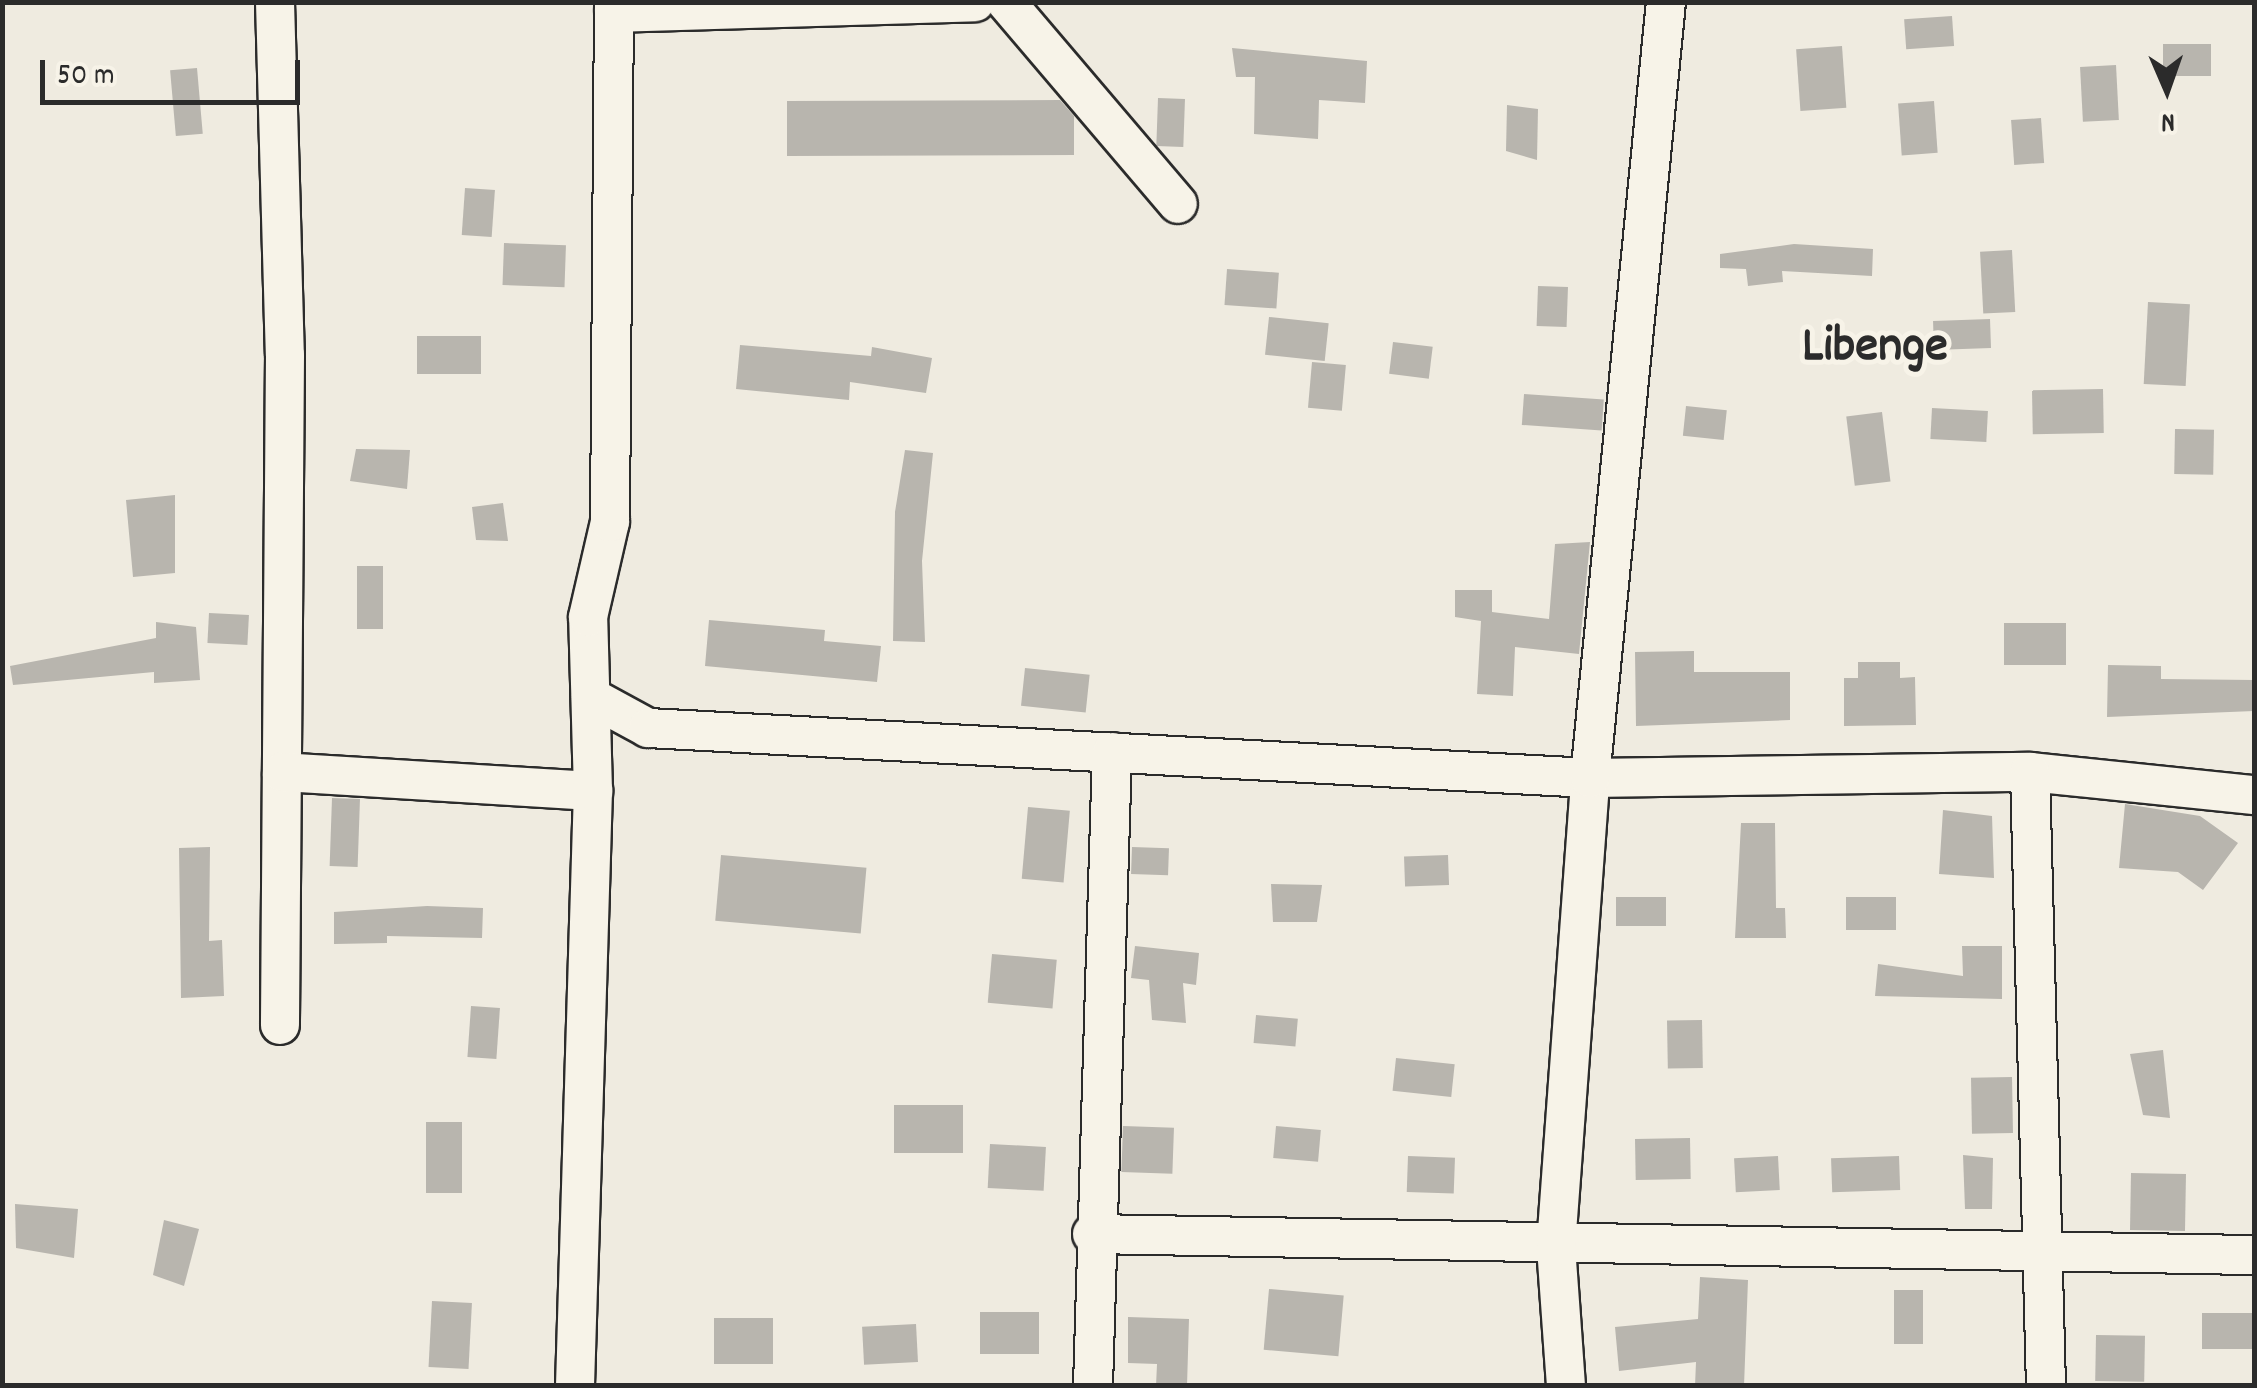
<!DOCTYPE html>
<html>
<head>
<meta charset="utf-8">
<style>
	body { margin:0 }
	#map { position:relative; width:2257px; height:1388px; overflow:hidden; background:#efebe0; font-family:Dekko,sans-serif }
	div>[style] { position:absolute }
	.building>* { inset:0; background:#b8b5ae; transform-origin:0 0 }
	.roads { filter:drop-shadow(2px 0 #2b2b2b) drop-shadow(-2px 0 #2b2b2b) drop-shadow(0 2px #2b2b2b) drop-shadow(0 -2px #2b2b2b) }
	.minor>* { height:38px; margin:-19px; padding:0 19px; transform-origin:19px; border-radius:19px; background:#f7f3e8 }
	span { translate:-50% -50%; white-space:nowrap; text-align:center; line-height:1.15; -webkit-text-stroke:10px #f7f3e8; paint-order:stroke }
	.town-label { font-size:52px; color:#2b2b2b; font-weight:700 }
	.frame { position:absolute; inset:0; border:5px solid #2b2b2b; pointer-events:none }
	.north { position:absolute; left:2117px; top:40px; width:100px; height:100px; -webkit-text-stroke:8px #f7f3e8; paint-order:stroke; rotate:178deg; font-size:28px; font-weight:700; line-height:40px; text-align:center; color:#2b2b2b }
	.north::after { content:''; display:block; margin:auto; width:35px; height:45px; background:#2b2b2b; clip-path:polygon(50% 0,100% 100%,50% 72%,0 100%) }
	.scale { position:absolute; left:40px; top:60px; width:260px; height:45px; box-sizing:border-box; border:5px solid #2b2b2b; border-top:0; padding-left:12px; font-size:30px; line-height:35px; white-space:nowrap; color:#2b2b2b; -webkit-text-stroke:8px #f7f3e8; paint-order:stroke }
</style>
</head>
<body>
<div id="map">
	<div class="building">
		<i style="left:1952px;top:16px;width:30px;height:48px;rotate:86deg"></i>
		<i style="left:2163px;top:44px;width:48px;height:32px"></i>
		<i style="left:1842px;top:46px;width:62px;height:46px;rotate:86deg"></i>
		<i style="clip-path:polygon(1232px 48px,1367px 61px,1365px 103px,1319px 100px,1318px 139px,1254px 134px,1255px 77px,1236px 77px)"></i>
		<i style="left:2116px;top:65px;width:55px;height:36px;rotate:87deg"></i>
		<i style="left:197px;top:68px;width:66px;height:27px;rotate:85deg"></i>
		<i style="left:1158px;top:98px;width:27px;height:48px;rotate:2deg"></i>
		<i style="clip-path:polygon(1060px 100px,1074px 116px,1074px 155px,787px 156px,787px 101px)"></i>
		<i style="left:1934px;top:101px;width:52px;height:36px;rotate:86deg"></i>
		<i style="clip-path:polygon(1507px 105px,1538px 109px,1537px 160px,1506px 151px)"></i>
		<i style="left:2041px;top:118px;width:45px;height:30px;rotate:86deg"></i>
		<i style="left:465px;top:188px;width:30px;height:47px;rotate:4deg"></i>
		<i style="left:504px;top:243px;width:62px;height:42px;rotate:2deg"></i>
		<i style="clip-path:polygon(1794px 244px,1873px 249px,1872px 276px,1782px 271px,1783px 282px,1748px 286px,1746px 269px,1720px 268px,1720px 254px)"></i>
		<i style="left:2012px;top:250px;width:62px;height:32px;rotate:87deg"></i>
		<i style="left:1227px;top:269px;width:52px;height:36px;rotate:4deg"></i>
		<i style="left:1538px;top:286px;width:30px;height:40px;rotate:2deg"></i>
		<i style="left:2148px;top:302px;width:42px;height:82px;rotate:3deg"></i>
		<i style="left:1269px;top:317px;width:60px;height:38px;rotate:6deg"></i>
		<i style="left:1990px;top:319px;width:29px;height:57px;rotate:88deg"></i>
		<i style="left:417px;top:336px;width:64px;height:38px"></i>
		<i style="left:1393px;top:342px;width:40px;height:32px;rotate:7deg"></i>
		<i style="clip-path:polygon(740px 345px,871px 356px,872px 347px,932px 358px,926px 393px,850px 382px,849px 400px,736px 389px)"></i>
		<i style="left:1312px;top:362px;width:34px;height:46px;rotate:5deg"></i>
		<i style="left:2103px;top:389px;width:44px;height:71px;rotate:89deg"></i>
		<i style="left:1524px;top:394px;width:80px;height:31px;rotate:4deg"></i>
		<i style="left:1686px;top:406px;width:41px;height:30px;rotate:6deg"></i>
		<i style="left:1932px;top:408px;width:56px;height:31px;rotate:3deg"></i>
		<i style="left:1882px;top:412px;width:70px;height:36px;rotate:83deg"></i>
		<i style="left:2175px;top:429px;width:39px;height:45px;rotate:1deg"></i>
		<i style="clip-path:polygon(356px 449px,410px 450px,407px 489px,350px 481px)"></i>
		<i style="clip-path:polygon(905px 450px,933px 453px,922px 561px,925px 642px,893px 641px,895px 512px)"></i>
		<i style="clip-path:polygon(175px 495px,175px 573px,133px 577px,126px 500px)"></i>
		<i style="clip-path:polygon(503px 503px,508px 541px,476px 540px,472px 507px)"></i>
		<i style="clip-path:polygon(1590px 542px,1579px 654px,1515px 647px,1513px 696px,1477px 694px,1481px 621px,1455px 617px,1455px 590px,1492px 590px,1492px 612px,1549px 619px,1555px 544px)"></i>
		<i style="left:357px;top:566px;width:26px;height:63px"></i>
		<i style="left:209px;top:613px;width:40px;height:30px;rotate:3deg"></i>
		<i style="clip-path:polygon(709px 620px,825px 630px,824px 641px,881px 646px,877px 682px,705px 666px)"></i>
		<i style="clip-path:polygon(156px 622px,196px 627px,200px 680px,154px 683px,154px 672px,13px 685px,10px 666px,156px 638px)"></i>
		<i style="left:2004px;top:623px;width:62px;height:42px"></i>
		<i style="clip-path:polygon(1694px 651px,1694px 672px,1790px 672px,1790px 720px,1636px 726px,1635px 652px)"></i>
		<i style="clip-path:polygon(1858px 662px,1900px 662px,1900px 678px,1915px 677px,1916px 725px,1844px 726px,1844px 678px,1858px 678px)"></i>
		<i style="clip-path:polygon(2108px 665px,2161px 666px,2161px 679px,2254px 680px,2254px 711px,2107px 717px)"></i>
		<i style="left:1025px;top:668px;width:65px;height:38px;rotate:6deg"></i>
		<i style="left:332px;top:798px;width:28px;height:68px;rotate:2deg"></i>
		<i style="clip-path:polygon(2125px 804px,2200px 816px,2238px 843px,2203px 890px,2178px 872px,2119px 868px)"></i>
		<i style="left:1028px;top:807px;width:42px;height:72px;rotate:5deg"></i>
		<i style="clip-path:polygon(1943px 810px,1992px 816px,1994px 878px,1939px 874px)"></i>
		<i style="clip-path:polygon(1741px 823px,1775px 823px,1776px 908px,1785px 908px,1786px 938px,1735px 938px)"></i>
		<i style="clip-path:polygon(210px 847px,209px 941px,222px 940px,224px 996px,181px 998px,179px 848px)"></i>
		<i style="left:1132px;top:847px;width:37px;height:27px;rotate:2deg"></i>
		<i style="left:721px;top:855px;width:146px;height:66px;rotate:5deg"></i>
		<i style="left:1448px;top:855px;width:30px;height:44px;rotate:88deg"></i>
		<i style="clip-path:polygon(1271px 884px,1322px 885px,1317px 922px,1273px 922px)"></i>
		<i style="left:1616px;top:897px;width:50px;height:29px"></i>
		<i style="left:1846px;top:897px;width:50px;height:33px"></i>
		<i style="clip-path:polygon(427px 906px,483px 908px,482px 938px,387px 936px,387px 943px,334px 944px,334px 912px)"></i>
		<i style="clip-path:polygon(1135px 946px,1199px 953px,1196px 985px,1183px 983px,1186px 1023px,1152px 1020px,1149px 980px,1131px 978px)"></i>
		<i style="clip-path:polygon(1962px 946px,2002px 946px,2002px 999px,1875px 996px,1878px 964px,1963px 976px)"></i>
		<i style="left:992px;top:954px;width:65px;height:49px;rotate:5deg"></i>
		<i style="left:471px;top:1006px;width:29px;height:51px;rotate:4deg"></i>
		<i style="left:1256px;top:1015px;width:42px;height:28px;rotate:5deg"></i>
		<i style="left:1702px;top:1020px;width:48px;height:35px;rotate:89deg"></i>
		<i style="clip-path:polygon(2163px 1050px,2170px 1118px,2143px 1115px,2130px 1054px)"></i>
		<i style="left:1396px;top:1058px;width:59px;height:33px;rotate:6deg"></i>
		<i style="left:2012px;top:1077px;width:56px;height:41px;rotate:89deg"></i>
		<i style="left:963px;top:1105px;width:48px;height:69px;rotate:90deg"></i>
		<i style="left:426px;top:1122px;width:36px;height:71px"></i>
		<i style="left:1123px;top:1126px;width:51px;height:46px;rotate:2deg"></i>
		<i style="left:1276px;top:1126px;width:45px;height:32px;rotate:5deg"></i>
		<i style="left:1690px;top:1138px;width:41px;height:55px;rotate:89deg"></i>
		<i style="left:990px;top:1144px;width:56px;height:44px;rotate:3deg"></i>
		<i style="clip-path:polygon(1963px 1155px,1993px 1158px,1992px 1209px,1965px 1209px)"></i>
		<i style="left:1408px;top:1156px;width:47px;height:36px;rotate:2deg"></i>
		<i style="left:1778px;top:1156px;width:34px;height:44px;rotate:87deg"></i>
		<i style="left:1899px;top:1156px;width:34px;height:68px;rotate:88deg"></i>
		<i style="left:2131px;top:1173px;width:55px;height:57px;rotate:1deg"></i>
		<i style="clip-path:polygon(15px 1204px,78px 1209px,74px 1258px,16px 1248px)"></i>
		<i style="clip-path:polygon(164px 1220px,199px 1229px,184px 1286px,153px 1275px)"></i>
		<i style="clip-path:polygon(1700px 1277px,1748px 1280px,1744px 1386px,1695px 1386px,1696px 1362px,1619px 1371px,1615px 1327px,1698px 1319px)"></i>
		<i style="left:1269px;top:1289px;width:75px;height:61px;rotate:5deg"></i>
		<i style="left:1894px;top:1290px;width:29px;height:54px"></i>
		<i style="left:432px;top:1301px;width:40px;height:66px;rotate:3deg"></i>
		<i style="left:980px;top:1312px;width:59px;height:42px"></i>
		<i style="left:2202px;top:1313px;width:52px;height:36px"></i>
		<i style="clip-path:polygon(1128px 1317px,1189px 1319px,1187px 1386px,1156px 1386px,1157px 1364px,1128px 1363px)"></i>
		<i style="left:714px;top:1318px;width:59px;height:46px"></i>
		<i style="left:916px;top:1324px;width:38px;height:54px;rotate:87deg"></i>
		<i style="left:2096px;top:1335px;width:49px;height:46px;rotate:1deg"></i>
	</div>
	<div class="roads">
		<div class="minor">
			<i style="left:275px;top:2px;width:353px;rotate:88.4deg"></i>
			<i style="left:285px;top:355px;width:670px;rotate:90.43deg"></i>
			<i style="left:1006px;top:2px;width:265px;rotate:49.6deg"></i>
			<i style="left:614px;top:13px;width:361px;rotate:-1.7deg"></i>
			<i style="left:591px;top:697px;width:65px;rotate:28.5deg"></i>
			<i style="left:648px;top:728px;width:943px;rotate:3.04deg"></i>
			<i style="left:1590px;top:778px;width:440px;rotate:-0.8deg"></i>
			<i style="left:2030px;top:772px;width:225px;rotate:5.9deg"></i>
			<i style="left:282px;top:772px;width:312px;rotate:3.5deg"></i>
			<i style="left:2030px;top:772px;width:614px;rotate:88.51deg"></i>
			<i style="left:1092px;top:1234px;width:1162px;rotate:1.04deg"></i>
			<i style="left:575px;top:1386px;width:595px;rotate:-88.27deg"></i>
			<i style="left:593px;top:791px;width:174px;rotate:-91.6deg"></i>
			<i style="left:588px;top:617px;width:98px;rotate:-77deg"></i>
			<i style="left:610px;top:522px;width:520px;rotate:-89.56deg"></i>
			<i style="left:1093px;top:1386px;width:634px;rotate:-88.28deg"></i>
			<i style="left:1566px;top:1386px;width:140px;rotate:-94.1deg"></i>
			<i style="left:1556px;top:1246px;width:469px;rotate:-85.8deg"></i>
			<i style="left:1590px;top:778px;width:780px;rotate:-84.41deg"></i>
		</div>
	</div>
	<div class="town-label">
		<span style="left:1875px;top:350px">Libenge</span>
	</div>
	<div class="frame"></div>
	<div class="north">N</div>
	<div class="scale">50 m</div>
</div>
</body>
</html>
